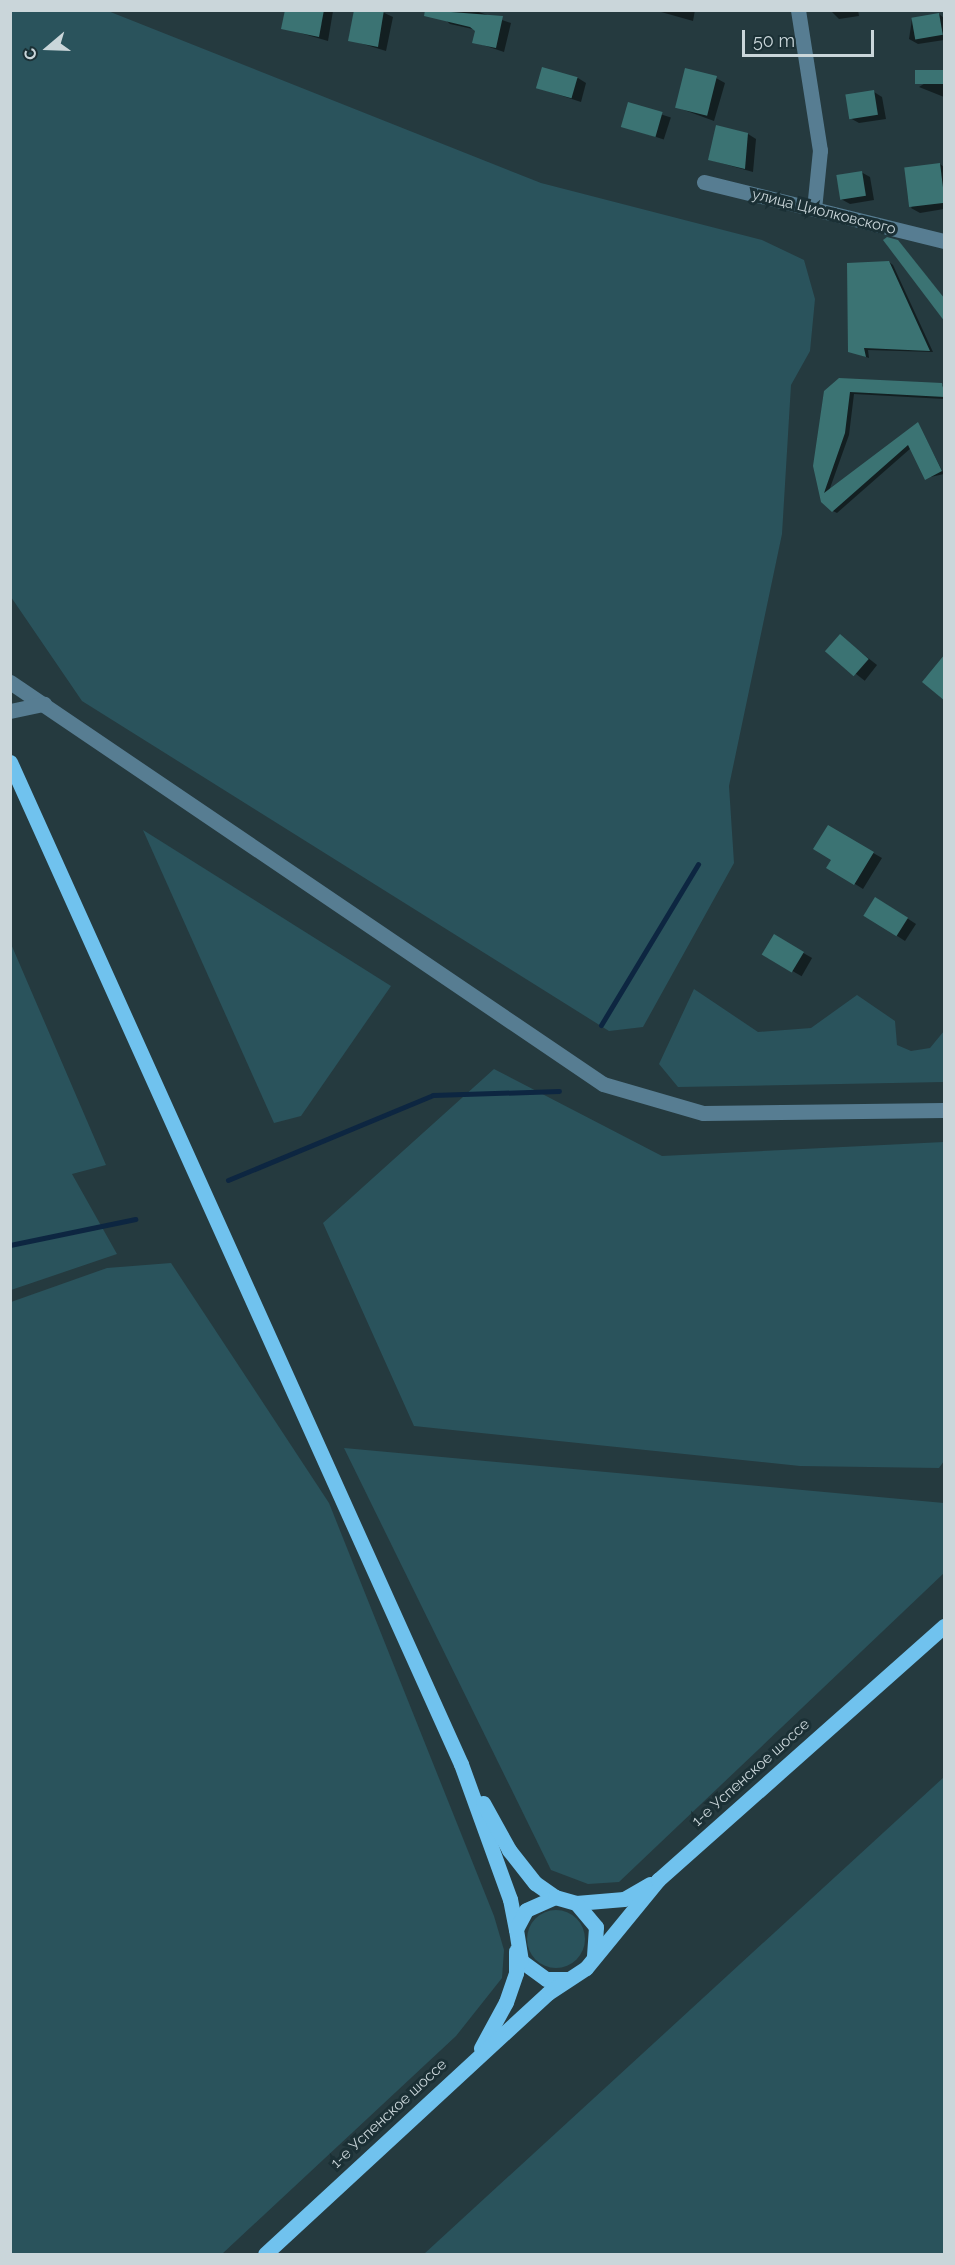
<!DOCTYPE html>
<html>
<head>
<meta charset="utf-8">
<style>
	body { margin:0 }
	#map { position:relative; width:955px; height:2265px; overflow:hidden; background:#253a3f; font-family:Raleway,sans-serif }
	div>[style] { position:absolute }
	.green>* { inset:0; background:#2a535c }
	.round { border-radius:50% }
	.shadow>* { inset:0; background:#0007; transform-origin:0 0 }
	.stream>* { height:5px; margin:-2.5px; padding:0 2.5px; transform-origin:2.5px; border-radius:2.5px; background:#0d2641 }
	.building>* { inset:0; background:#3b7373; transform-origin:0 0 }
	.minor>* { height:15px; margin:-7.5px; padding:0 7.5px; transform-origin:7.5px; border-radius:7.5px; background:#577d92 }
	.major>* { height:15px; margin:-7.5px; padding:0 7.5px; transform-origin:7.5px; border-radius:7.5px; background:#70c2ee }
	span { translate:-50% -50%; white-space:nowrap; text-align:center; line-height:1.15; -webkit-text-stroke:6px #1b3035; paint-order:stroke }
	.street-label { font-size:15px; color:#cad6da }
	.frame { position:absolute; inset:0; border:12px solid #cad6da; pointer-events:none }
	.north { position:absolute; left:18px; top:18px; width:60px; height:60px; -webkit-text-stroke:4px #1b3035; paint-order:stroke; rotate:251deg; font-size:16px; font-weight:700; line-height:24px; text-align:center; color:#cad6da }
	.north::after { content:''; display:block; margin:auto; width:21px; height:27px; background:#cad6da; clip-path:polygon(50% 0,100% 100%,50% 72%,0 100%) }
	.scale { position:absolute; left:742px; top:30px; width:132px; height:27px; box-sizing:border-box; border:3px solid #cad6da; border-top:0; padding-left:8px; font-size:18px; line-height:21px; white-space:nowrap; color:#cad6da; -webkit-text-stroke:4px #1b3035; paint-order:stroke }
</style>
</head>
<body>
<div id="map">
	<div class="green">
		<i style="clip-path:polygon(10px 11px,108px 11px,541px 183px,762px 240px,804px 260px,815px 299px,810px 351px,791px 385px,782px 534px,729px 786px,734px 863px,643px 1027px,609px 1031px,82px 701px,11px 597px)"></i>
		<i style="clip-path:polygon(143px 830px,391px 986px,301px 1116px,274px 1123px)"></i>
		<i style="clip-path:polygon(11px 944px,106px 1165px,72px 1174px,117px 1254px,11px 1290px)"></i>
		<i style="clip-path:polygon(694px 989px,758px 1032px,811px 1028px,857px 995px,895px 1021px,897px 1045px,911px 1051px,930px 1048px,944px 1031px,944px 1082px,678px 1087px,659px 1064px)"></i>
		<i style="clip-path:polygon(494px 1069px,662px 1156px,944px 1142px,944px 1461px,939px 1468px,800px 1466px,414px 1426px,323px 1223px)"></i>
		<i style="clip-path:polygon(171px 1263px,329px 1503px,494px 1916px,504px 1950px,502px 1978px,456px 2036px,222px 2254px,11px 2254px,11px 1302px,107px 1268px)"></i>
		<i style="clip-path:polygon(344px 1448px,944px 1503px,944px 1573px,619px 1882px,588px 1884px,551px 1870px)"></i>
		<i style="clip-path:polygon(944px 1777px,944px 2254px,424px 2254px)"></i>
		<i class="round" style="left:527px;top:1910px;width:58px;height:58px"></i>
	</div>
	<div class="shadow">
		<i style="clip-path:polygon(286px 10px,333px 11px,328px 41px,283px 28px)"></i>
		<i style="clip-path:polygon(378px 10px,393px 17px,386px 51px,350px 40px)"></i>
		<i style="clip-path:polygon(435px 10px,473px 10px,511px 23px,504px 52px,474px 42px,477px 30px,450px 24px)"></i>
		<i style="clip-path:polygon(654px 10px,695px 10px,693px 21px)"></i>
		<i style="clip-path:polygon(830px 10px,858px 10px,859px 16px,839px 19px)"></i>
		<i style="clip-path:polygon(939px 14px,944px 18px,944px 40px,918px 44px,909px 39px,912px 19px)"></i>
		<i style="clip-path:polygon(944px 71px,944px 97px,919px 87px)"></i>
		<i style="clip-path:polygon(578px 78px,586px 83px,581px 102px,538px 88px)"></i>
		<i style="clip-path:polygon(716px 78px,725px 83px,714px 121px,676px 107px)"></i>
		<i style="clip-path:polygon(874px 92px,882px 97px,886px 119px,859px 123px,850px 118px)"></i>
		<i style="left:629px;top:104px;width:44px;height:23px;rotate:18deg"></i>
		<i style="clip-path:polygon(748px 134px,756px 139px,753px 172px,710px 160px)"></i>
		<i style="clip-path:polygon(940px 164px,944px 167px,944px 209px,920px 213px,911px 208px)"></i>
		<i style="clip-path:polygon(861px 172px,870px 177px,874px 200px,850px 204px,841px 199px)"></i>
		<i style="clip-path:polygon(898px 241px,944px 298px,944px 320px)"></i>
		<i style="clip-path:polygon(889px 262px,893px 265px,933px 352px,868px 350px,869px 358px,849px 351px)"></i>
		<i style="clip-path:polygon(840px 380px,944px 385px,944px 399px,854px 394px,849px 435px,829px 491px,918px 424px,944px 474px,926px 478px,911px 448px,837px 513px,833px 511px,823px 501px)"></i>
		<i style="left:840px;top:636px;width:47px;height:20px;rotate:38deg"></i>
		<i style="clip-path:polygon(828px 827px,882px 858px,863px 889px,828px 867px,833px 860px)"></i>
		<i style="clip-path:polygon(884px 903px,916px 924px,905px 941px,865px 915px)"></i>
		<i style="left:774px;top:936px;width:44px;height:21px;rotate:30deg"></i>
	</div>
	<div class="stream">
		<i style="left:601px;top:1025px;width:188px;rotate:-58.9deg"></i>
		<i style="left:228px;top:1180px;width:222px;rotate:-22.5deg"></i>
		<i style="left:433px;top:1095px;width:126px;rotate:-1.8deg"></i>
		<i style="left:10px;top:1245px;width:128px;rotate:-11.7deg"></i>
	</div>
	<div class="building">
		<i style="clip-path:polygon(285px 10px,324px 10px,319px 37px,281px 29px)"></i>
		<i style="clip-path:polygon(354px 10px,384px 10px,378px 47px,348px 41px)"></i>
		<i style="clip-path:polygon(425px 10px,503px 16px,496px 48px,472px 43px,475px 31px,470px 27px,424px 16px)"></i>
		<i style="left:939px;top:13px;width:22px;height:28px;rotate:80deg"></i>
		<i style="left:542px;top:67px;width:37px;height:22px;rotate:16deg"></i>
		<i style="left:685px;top:68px;width:33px;height:41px;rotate:14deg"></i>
		<i style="left:945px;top:70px;width:14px;height:30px;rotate:90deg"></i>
		<i style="left:874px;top:90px;width:25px;height:29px;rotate:81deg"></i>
		<i style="left:628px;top:102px;width:36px;height:26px;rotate:16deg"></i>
		<i style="clip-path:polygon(716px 125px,748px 133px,745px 169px,708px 160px)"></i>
		<i style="left:940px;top:163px;width:40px;height:36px;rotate:83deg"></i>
		<i style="left:862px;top:171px;width:25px;height:26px;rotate:81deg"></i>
		<i style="clip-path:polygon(887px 237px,898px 240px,945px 299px,945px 322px,883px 240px)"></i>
		<i style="clip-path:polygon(889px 261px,930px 351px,864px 348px,866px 357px,848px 352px,847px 263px)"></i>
		<i style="clip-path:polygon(839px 378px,942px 383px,945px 397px,850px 392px,845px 433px,824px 493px,918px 422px,942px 471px,925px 480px,908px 445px,832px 512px,821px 502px,813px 466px,824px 391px)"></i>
		<i style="left:840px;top:634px;width:38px;height:23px;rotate:41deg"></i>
		<i style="clip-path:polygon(945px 654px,945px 701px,922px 682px)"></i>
		<i style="clip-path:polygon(828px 825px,874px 852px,854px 885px,826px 868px,831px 860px,813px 849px)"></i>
		<i style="left:875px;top:897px;width:39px;height:22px;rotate:32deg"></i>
		<i style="left:774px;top:934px;width:35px;height:24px;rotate:31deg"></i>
	</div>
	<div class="minor">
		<i style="left:798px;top:10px;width:142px;rotate:81.1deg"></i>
		<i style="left:820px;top:150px;width:59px;rotate:95.8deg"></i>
		<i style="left:704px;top:182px;width:247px;rotate:13.8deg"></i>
		<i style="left:10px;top:682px;width:716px;rotate:34.13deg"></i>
		<i style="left:603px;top:1084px;width:104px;rotate:16.2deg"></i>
		<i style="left:703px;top:1113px;width:241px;rotate:-0.7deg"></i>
		<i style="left:10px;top:711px;width:35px;rotate:-12deg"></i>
	</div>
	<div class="major">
		<i style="left:10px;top:762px;width:1099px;rotate:65.77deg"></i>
		<i style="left:461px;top:1764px;width:144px;rotate:70.1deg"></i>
		<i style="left:510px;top:1899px;width:31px;rotate:79deg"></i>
		<i style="left:483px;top:1803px;width:54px;rotate:61deg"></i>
		<i style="left:509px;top:1850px;width:42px;rotate:51.8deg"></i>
		<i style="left:535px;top:1883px;width:24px;rotate:35deg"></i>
		<i style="left:576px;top:1903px;width:48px;rotate:-4.8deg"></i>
		<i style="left:624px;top:1899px;width:30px;rotate:-30deg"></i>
		<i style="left:568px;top:1979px;width:22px;rotate:180deg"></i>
		<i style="left:546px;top:1979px;width:31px;rotate:-144deg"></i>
		<i style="left:521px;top:1961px;width:32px;rotate:-99deg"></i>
		<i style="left:516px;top:1929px;width:21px;rotate:-62deg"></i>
		<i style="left:526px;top:1910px;width:32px;rotate:-24deg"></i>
		<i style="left:555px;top:1897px;width:22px;rotate:16deg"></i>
		<i style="left:576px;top:1903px;width:31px;rotate:50deg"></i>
		<i style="left:596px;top:1927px;width:30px;rotate:94deg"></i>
		<i style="left:481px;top:2048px;width:52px;rotate:-61.5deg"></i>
		<i style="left:506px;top:2002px;width:31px;rotate:-71deg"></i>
		<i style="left:516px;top:1973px;width:22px;rotate:-90deg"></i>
		<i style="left:265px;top:2254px;width:385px;rotate:-42.7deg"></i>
		<i style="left:548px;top:1993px;width:45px;rotate:-33.3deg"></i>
		<i style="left:586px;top:1968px;width:114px;rotate:-50.7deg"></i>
		<i style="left:658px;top:1880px;width:383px;rotate:-41.6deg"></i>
	</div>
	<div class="street-label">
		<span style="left:824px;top:212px;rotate:14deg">улица Циолковского</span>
		<span style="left:751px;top:1773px;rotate:-42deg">1-е Успенское шоссе</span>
		<span style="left:389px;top:2114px;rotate:-43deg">1-е Успенское шоссе</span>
	</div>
	<div class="frame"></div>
	<div class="north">С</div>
	<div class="scale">50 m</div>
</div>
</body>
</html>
